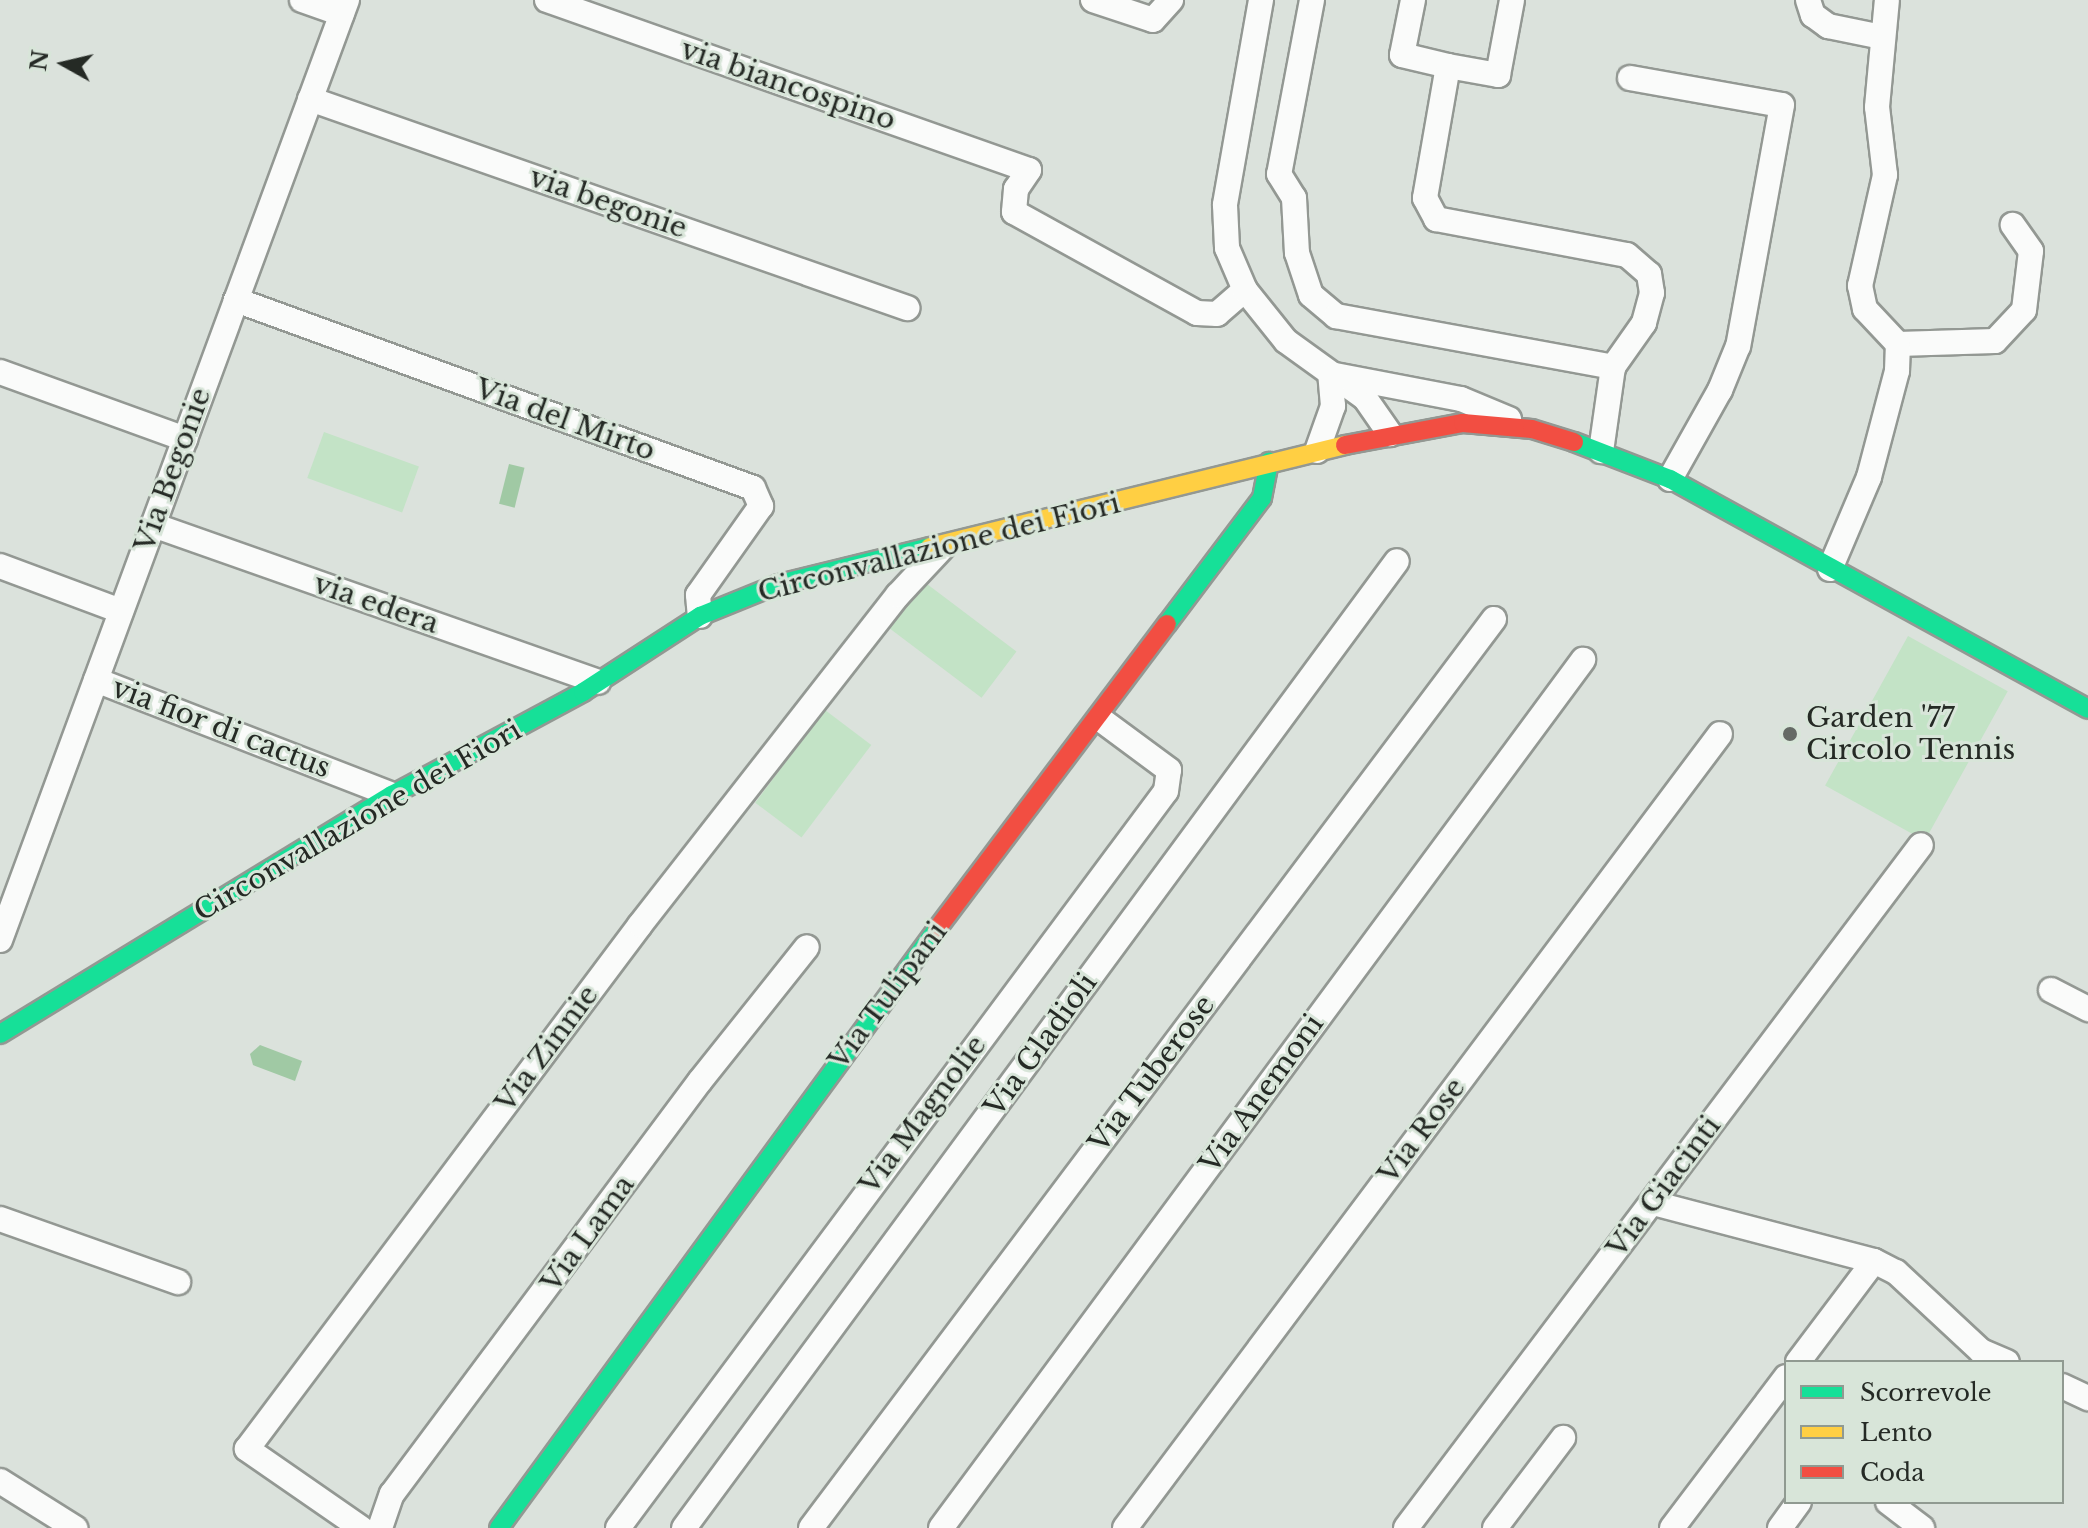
<!DOCTYPE html>
<html>
<head>
<meta charset="utf-8">
<style>
	body { margin:0 }
	#map { position:relative; width:2088px; height:1528px; overflow:hidden; background:#dbe2dc; font-family:"Libre Baskerville",serif }
	div>[style] { position:absolute }
	.green>* { inset:0; background:#c3e3c6; transform-origin:0 0 }
	.water>* { inset:0; background:#a0c9a4; transform-origin:0 0 }
	.roads { filter:drop-shadow(2px 0 #939893) drop-shadow(-2px 0 #939893) drop-shadow(0 2px #939893) drop-shadow(0 -2px #939893) }
	.street>* { height:24px; margin:-12px; padding:0 12px; transform-origin:12px; border-radius:12px; background:#fafbfa }
	.fast>* { height:18px; margin:-9px; padding:0 9px; transform-origin:9px; border-radius:9px; background:#16e098 }
	.slow>* { height:18px; margin:-9px; padding:0 9px; transform-origin:9px; border-radius:9px; background:#ffcf43 }
	.jam>* { height:18px; margin:-9px; padding:0 9px; transform-origin:9px; border-radius:9px; background:#f24e42 }
	.dots>* { width:22px; height:22px; translate:-50% -50%; box-sizing:border-box; border:4px solid #d8e5d9; border-radius:50% }
	span { translate:-50% -50%; white-space:nowrap; text-align:center; line-height:1.15; -webkit-text-stroke:6px #d8e5d9; paint-order:stroke }
	.street-label { font-size:28px; color:#252a25 }
	.poi-label { font-size:28px; color:#252a25 }
	.left { translate:0 -50%; text-align:left }
	.legend { position:absolute; left:1784px; top:1360px; width:280px; height:144px; box-sizing:border-box; background:#d8e5d9; border:2px solid #909a91; margin:0; padding:10px 14px; list-style:none; font-size:24px; color:#252a25 }
	.legend li { display:flex; align-items:center; gap:16px; height:40px }
	.legend b { width:40px; border:2px solid #909a91 }
	.north { position:absolute; left:24px; top:24px; width:80px; height:80px; -webkit-text-stroke:6px #d8e5d9; paint-order:stroke; rotate:278deg; font-size:22px; font-weight:700; line-height:32px; text-align:center; color:#252a25 }
	.north::after { content:''; display:block; margin:auto; width:28px; height:36px; background:#252a25; clip-path:polygon(50% 0,100% 100%,50% 72%,0 100%) }
</style>
</head>
<body>
<div id="map">
	<div class="green">
		<i style="left:324px;top:432px;width:101px;height:49px;rotate:20deg"></i>
		<i style="left:923px;top:581px;width:117px;height:58px;rotate:37deg"></i>
		<i style="left:1908px;top:636px;width:114px;height:171px;rotate:29deg"></i>
		<i style="left:825px;top:710px;width:58px;height:116px;rotate:37deg"></i>
	</div>
	<div class="water">
		<i style="left:509px;top:464px;width:16px;height:41px;rotate:14deg"></i>
		<i style="clip-path:polygon(260px 1045px,302px 1061px,295px 1081px,253px 1065px,250px 1054px)"></i>
	</div>
	<div class="roads">
		<div class="street">
			<i style="left:302px;top:0;width:42px;rotate:19.3deg"></i>
			<i style="left:547px;top:0;width:511px;rotate:19.43deg"></i>
			<i style="left:1029px;top:170px;width:23px;rotate:124deg"></i>
			<i style="left:1016px;top:189px;width:23px;rotate:95deg"></i>
			<i style="left:1014px;top:212px;width:209px;rotate:28.9deg"></i>
			<i style="left:1197px;top:313px;width:20px;rotate:3deg"></i>
			<i style="left:1217px;top:314px;width:37px;rotate:-41deg"></i>
			<i style="left:1093px;top:0;width:63px;rotate:18.4deg"></i>
			<i style="left:1153px;top:20px;width:27px;rotate:-48deg"></i>
			<i style="left:1261px;top:0;width:208px;rotate:100deg"></i>
			<i style="left:1225px;top:205px;width:43px;rotate:87.3deg"></i>
			<i style="left:1227px;top:248px;width:46px;rotate:66.8deg"></i>
			<i style="left:1245px;top:290px;width:65px;rotate:51.2deg"></i>
			<i style="left:1286px;top:341px;width:97px;rotate:35.8deg"></i>
			<i style="left:1365px;top:398px;width:44px;rotate:55.2deg"></i>
			<i style="left:1312px;top:0;width:177px;rotate:100.7deg"></i>
			<i style="left:1279px;top:174px;width:28px;rotate:58deg"></i>
			<i style="left:1294px;top:198px;width:55px;rotate:86.9deg"></i>
			<i style="left:1297px;top:253px;width:44px;rotate:71.6deg"></i>
			<i style="left:1311px;top:295px;width:33px;rotate:40deg"></i>
			<i style="left:1336px;top:316px;width:282px;rotate:10.4deg"></i>
			<i style="left:1613px;top:367px;width:85px;rotate:98.1deg"></i>
			<i style="left:1413px;top:0;width:56px;rotate:101.3deg"></i>
			<i style="left:1402px;top:55px;width:47px;rotate:13.4deg"></i>
			<i style="left:1448px;top:66px;width:134px;rotate:99.9deg"></i>
			<i style="left:1425px;top:198px;width:24px;rotate:62deg"></i>
			<i style="left:1436px;top:219px;width:194px;rotate:10.7deg"></i>
			<i style="left:1627px;top:255px;width:29px;rotate:41deg"></i>
			<i style="left:1649px;top:274px;width:19px;rotate:81deg"></i>
			<i style="left:1652px;top:293px;width:31px;rotate:105deg"></i>
			<i style="left:1644px;top:323px;width:54px;rotate:125.2deg"></i>
			<i style="left:1808px;top:0;width:16px;rotate:72deg"></i>
			<i style="left:1813px;top:15px;width:19px;rotate:36deg"></i>
			<i style="left:1828px;top:26px;width:55px;rotate:11.5deg"></i>
			<i style="left:1448px;top:66px;width:51px;rotate:10.2deg"></i>
			<i style="left:1498px;top:75px;width:76px;rotate:-79.4deg"></i>
			<i style="left:1630px;top:78px;width:154px;rotate:10.1deg"></i>
			<i style="left:1782px;top:105px;width:245px;rotate:100.3deg"></i>
			<i style="left:1738px;top:346px;width:48px;rotate:112.2deg"></i>
			<i style="left:1720px;top:390px;width:102px;rotate:119.3deg"></i>
			<i style="left:310px;top:99px;width:633px;rotate:19.29deg"></i>
			<i style="left:236px;top:300px;width:550px;rotate:19.98deg"></i>
			<i style="left:753px;top:488px;width:20px;rotate:66deg"></i>
			<i style="left:761px;top:506px;width:109px;rotate:125.3deg"></i>
			<i style="left:698px;top:595px;width:21px;rotate:85deg"></i>
			<i style="left:1898px;top:344px;width:97px;rotate:-1.8deg"></i>
			<i style="left:1995px;top:341px;width:42px;rotate:-46.9deg"></i>
			<i style="left:2024px;top:310px;width:59px;rotate:-83.2deg"></i>
			<i style="left:2031px;top:251px;width:32px;rotate:-125deg"></i>
			<i style="left:0;top:372px;width:197px;rotate:19.9deg"></i>
			<i style="left:1317px;top:451px;width:48px;rotate:-70.4deg"></i>
			<i style="left:1333px;top:406px;width:32px;rotate:-95deg"></i>
			<i style="left:1330px;top:374px;width:133px;rotate:10.8deg"></i>
			<i style="left:1461px;top:399px;width:52px;rotate:22.6deg"></i>
			<i style="left:153px;top:525px;width:472px;rotate:19.4deg"></i>
			<i style="left:0;top:566px;width:129px;rotate:20.4deg"></i>
			<i style="left:1830px;top:569px;width:100px;rotate:-67deg"></i>
			<i style="left:1869px;top:477px;width:110px;rotate:-75.2deg"></i>
			<i style="left:1897px;top:371px;width:27px;rotate:-88deg"></i>
			<i style="left:1898px;top:344px;width:48px;rotate:-133.3deg"></i>
			<i style="left:1865px;top:309px;width:24px;rotate:-102deg"></i>
			<i style="left:1860px;top:286px;width:114px;rotate:-77.3deg"></i>
			<i style="left:1885px;top:175px;width:68px;rotate:-96.7deg"></i>
			<i style="left:1877px;top:107px;width:107px;rotate:-84.7deg"></i>
			<i style="left:96px;top:680px;width:318px;rotate:21.2deg"></i>
			<i style="left:0;top:940px;width:1002px;rotate:-69.74deg"></i>
			<i style="left:2051px;top:990px;width:42px;rotate:27.2deg"></i>
			<i style="left:1653px;top:1203px;width:228px;rotate:14.7deg"></i>
			<i style="left:1874px;top:1261px;width:25px;rotate:27deg"></i>
			<i style="left:1896px;top:1272px;width:116px;rotate:42.9deg"></i>
			<i style="left:1981px;top:1351px;width:28px;rotate:23deg"></i>
			<i style="left:0;top:1219px;width:189px;rotate:19.5deg"></i>
			<i style="left:1798px;top:1362px;width:126px;rotate:-53deg"></i>
			<i style="left:2062px;top:1386px;width:29px;rotate:25deg"></i>
			<i style="left:0;top:1481px;width:89px;rotate:32.1deg"></i>
			<i style="left:1888px;top:1502px;width:43px;rotate:37.4deg"></i>
			<i style="left:361px;top:1528px;width:139px;rotate:-145.3deg"></i>
			<i style="left:247px;top:1449px;width:655px;rotate:-53.13deg"></i>
			<i style="left:640px;top:925px;width:419px;rotate:-52deg"></i>
			<i style="left:898px;top:595px;width:64px;rotate:-46.9deg"></i>
			<i style="left:380px;top:1528px;width:36px;rotate:-71deg"></i>
			<i style="left:392px;top:1494px;width:515px;rotate:-53.29deg"></i>
			<i style="left:700px;top:1081px;width:171px;rotate:-51.4deg"></i>
			<i style="left:618px;top:1528px;width:918px;rotate:-53.37deg"></i>
			<i style="left:1166px;top:791px;width:21px;rotate:-82deg"></i>
			<i style="left:1169px;top:770px;width:86px;rotate:-143.5deg"></i>
			<i style="left:684px;top:1528px;width:1201px;rotate:-53.6deg"></i>
			<i style="left:811px;top:1528px;width:1137px;rotate:-53.08deg"></i>
			<i style="left:941px;top:1528px;width:1080px;rotate:-53.51deg"></i>
			<i style="left:1125px;top:1528px;width:992px;rotate:-53.15deg"></i>
			<i style="left:1406px;top:1528px;width:855px;rotate:-52.98deg"></i>
			<i style="left:1495px;top:1528px;width:113px;rotate:-52.9deg"></i>
			<i style="left:1672px;top:1528px;width:189px;rotate:-52.9deg"></i>
			<i style="left:1780px;top:1528px;width:32px;rotate:-54deg"></i>
		</div>
		<div class="fast">
			<i style="left:1574px;top:442px;width:103px;rotate:21.1deg"></i>
			<i style="left:1670px;top:479px;width:477px;rotate:28.8deg"></i>
			<i style="left:1167px;top:624px;width:158px;rotate:-53deg"></i>
			<i style="left:1262px;top:498px;width:37px;rotate:-79deg"></i>
			<i style="left:0;top:1034px;width:459px;rotate:-31.4deg"></i>
			<i style="left:392px;top:795px;width:217px;rotate:-28.3deg"></i>
			<i style="left:583px;top:692px;width:140px;rotate:-33deg"></i>
			<i style="left:700px;top:616px;width:85px;rotate:-22.1deg"></i>
			<i style="left:779px;top:584px;width:155px;rotate:-13.8deg"></i>
			<i style="left:499px;top:1528px;width:742px;rotate:-53.83deg"></i>
		</div>
		<div class="slow">
			<i style="left:930px;top:547px;width:427px;rotate:-13.8deg"></i>
		</div>
		<div class="jam">
			<i style="left:1345px;top:445px;width:120px;rotate:-10.6deg"></i>
			<i style="left:1463px;top:423px;width:69px;rotate:5deg"></i>
			<i style="left:1532px;top:429px;width:44px;rotate:17.2deg"></i>
			<i style="left:937px;top:929px;width:382px;rotate:-53deg"></i>
		</div>
	</div>
	<div class="dots">
		<i style="left:1790px;top:734px;background:#656a65"></i>
	</div>
	<div class="street-label">
		<span style="left:788px;top:85px;rotate:19deg">via biancospino</span>
		<span style="left:608px;top:203px;rotate:19deg">via begonie</span>
		<span style="left:565px;top:420px;rotate:20deg">Via del Mirto</span>
		<span style="left:173px;top:470px;rotate:-70deg">Via Begonie</span>
		<span style="left:939px;top:548px;rotate:-14deg">Circonvallazione dei Fiori</span>
		<span style="left:376px;top:604px;rotate:19deg">via edera</span>
		<span style="left:221px;top:728px;rotate:21deg">via fior di cactus</span>
		<span style="left:358px;top:821px;rotate:-30deg">Circonvallazione dei Fiori</span>
		<span style="left:888px;top:996px;rotate:-53deg">Via Tulipani</span>
		<span style="left:1041px;top:1045px;rotate:-54deg">Via Gladioli</span>
		<span style="left:547px;top:1049px;rotate:-53deg">Via Zinnie</span>
		<span style="left:1152px;top:1074px;rotate:-53deg">Via Tuberose</span>
		<span style="left:1262px;top:1094px;rotate:-54deg">Via Anemoni</span>
		<span style="left:923px;top:1115px;rotate:-53deg">Via Magnolie</span>
		<span style="left:1422px;top:1131px;rotate:-53deg">Via Rose</span>
		<span style="left:1664px;top:1187px;rotate:-53deg">Via Giacinti</span>
		<span style="left:588px;top:1234px;rotate:-54deg">Via Lama</span>
	</div>
	<div class="poi-label">
		<span class="left" style="left:1806px;top:734px">Garden '77<br>Circolo Tennis</span>
	</div>
	<ul class="legend">
	<li><b style="height:10px;background:#16e098"></b>Scorrevole</li>
	<li><b style="height:10px;background:#ffcf43"></b>Lento</li>
	<li><b style="height:10px;background:#f24e42"></b>Coda</li>
	</ul>
	<div class="north">N</div>
</div>
</body>
</html>
